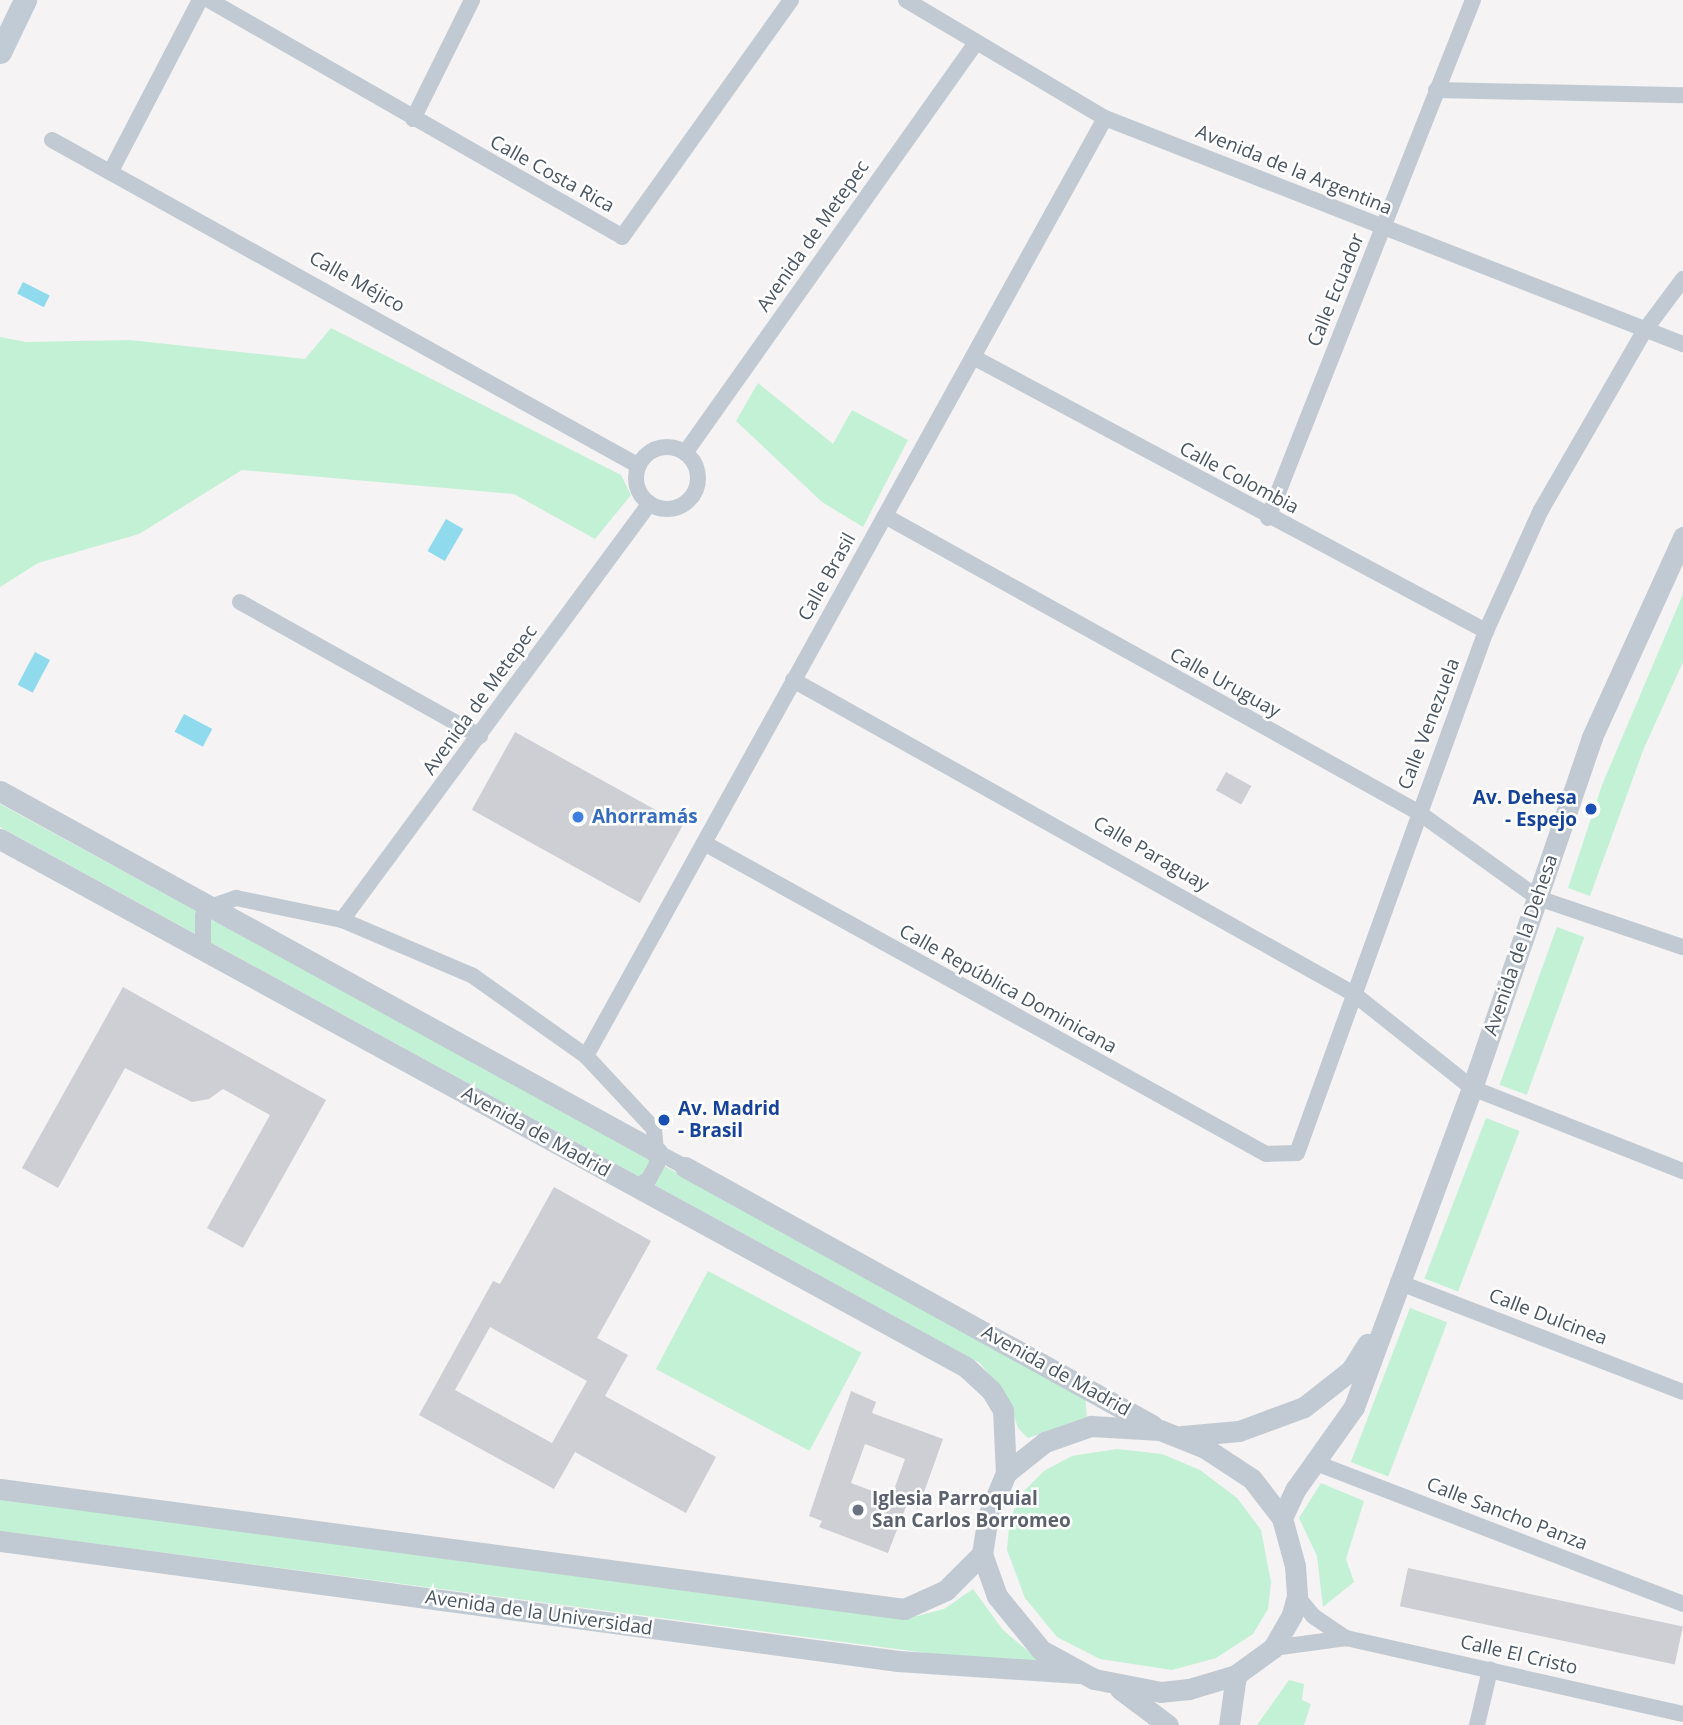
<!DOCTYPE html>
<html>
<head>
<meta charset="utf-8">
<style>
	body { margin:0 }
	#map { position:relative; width:1683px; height:1725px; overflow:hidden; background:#f5f3f3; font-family:"Open Sans",sans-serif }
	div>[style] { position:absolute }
	.green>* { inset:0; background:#c3f1d5; transform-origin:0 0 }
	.water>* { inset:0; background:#90daee; transform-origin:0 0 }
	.building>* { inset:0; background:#cdcfd5; transform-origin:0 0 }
	.minor>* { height:16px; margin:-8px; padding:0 8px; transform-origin:8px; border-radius:8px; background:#c1cad2 }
	.minor>.ring { margin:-8px; padding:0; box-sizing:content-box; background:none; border:16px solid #c1cad2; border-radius:50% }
	.tertiary>* { height:21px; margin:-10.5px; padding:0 10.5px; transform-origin:10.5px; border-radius:10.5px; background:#c1cad2 }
	.secondary>* { height:23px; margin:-11.5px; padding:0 11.5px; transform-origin:11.5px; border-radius:11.5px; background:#c1cbd6 }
	.dots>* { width:19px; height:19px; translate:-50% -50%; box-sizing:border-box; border:4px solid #fff; border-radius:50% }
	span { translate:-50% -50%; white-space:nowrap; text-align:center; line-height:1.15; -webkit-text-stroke:5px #fff; paint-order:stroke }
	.street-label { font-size:19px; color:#4a5661 }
	.transit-label { font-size:19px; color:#164399; font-weight:700 }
	.right { translate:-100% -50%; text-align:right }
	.left { translate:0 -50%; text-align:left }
	.shop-label { font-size:19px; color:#366cbe; font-weight:700 }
	.worship-label { font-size:19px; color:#5b616d; font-weight:700 }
</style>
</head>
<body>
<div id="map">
	<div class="green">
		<i style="clip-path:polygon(331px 328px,621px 475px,631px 495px,595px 539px,514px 494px,242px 470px,139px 534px,38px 563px,0 587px,0 337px,26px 342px,130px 340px,305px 359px)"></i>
		<i style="clip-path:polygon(758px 383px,833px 444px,852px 410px,908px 440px,863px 527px,822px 502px,736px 421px)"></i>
		<i style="clip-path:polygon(1683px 594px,1683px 662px,1644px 748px,1590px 896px,1568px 888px,1602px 785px)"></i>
		<i style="clip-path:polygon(0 804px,1085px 1395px,1087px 1417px,1028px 1438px,1018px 1428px,1008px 1398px,980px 1363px,0 827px)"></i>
		<i style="left:1557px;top:927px;width:29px;height:168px;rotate:20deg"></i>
		<i style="left:1486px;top:1118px;width:36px;height:172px;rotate:21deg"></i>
		<i style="left:708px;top:1271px;width:174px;height:111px;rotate:28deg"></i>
		<i style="left:1410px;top:1308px;width:40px;height:165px;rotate:21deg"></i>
		<i style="clip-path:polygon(1117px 1449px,1162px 1454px,1200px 1470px,1237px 1498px,1261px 1530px,1271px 1582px,1268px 1609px,1253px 1634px,1216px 1658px,1172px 1670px,1100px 1659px,1057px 1637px,1025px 1598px,1007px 1550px,1010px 1518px,1024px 1491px,1044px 1471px,1072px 1456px)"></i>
		<i style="clip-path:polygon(1321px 1483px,1364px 1501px,1346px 1559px,1354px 1582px,1323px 1607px,1317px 1556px,1299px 1518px)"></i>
		<i style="clip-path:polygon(0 1497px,917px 1616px,944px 1609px,973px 1589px,1003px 1630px,1049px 1669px,0 1531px)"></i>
		<i style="clip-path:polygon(1289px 1680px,1304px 1684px,1302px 1700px,1311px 1704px,1304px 1725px,1257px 1725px)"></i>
	</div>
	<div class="water">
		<i style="left:23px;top:282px;width:30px;height:13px;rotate:27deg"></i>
		<i style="left:446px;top:519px;width:20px;height:37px;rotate:30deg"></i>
		<i style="left:35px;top:652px;width:17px;height:37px;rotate:28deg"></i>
		<i style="left:184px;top:714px;width:32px;height:20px;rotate:28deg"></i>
	</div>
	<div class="building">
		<i style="left:515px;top:732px;width:192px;height:89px;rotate:29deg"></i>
		<i style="left:1226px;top:772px;width:29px;height:21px;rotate:29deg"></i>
		<i style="clip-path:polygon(123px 987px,326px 1100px,243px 1248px,207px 1228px,270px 1115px,223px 1089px,209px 1099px,192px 1102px,125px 1068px,58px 1188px,22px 1168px)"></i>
		<i style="clip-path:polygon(evenodd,554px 1187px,651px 1241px,597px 1338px,628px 1355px,605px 1396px,716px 1457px,686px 1513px,575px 1452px,554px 1489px,419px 1415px,493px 1281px,500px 1284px,554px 1187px,490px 1327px,587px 1381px,552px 1443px,455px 1390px,490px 1327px)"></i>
		<i style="clip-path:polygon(evenodd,851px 1391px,876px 1402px,872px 1413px,943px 1439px,918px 1509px,907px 1504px,888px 1553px,819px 1527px,822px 1521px,809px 1516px,851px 1391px,865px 1444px,905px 1459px,891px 1498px,851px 1483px,865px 1444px)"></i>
		<i style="left:1408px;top:1568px;width:281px;height:39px;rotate:12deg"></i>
	</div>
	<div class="minor">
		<i style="left:209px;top:0;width:476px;rotate:29.8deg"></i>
		<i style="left:622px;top:237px;width:291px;rotate:-54.5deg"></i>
		<i style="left:906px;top:0;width:231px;rotate:30.7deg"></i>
		<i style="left:1105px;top:118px;width:621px;rotate:21.36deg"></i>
		<i style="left:1436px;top:90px;width:247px;rotate:1.2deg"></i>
		<i style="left:413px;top:119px;width:133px;rotate:-63.6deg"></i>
		<i style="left:52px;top:140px;width:671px;rotate:29.05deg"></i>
		<i style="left:112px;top:169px;width:191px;rotate:-62.5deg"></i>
		<i style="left:973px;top:357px;width:582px;rotate:28.11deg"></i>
		<i class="ring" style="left:636px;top:447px;width:46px;height:46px"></i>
		<i style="left:685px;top:453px;width:501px;rotate:-54.66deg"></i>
		<i style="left:885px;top:516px;width:610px;rotate:29.05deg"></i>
		<i style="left:1418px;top:812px;width:148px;rotate:35.6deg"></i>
		<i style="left:1538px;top:898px;width:153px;rotate:18.7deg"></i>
		<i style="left:1268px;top:518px;width:557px;rotate:-68.41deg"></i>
		<i style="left:240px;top:602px;width:275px;rotate:29.2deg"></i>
		<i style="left:793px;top:680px;width:643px;rotate:29.24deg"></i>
		<i style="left:1354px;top:994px;width:151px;rotate:38.5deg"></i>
		<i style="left:1472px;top:1088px;width:227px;rotate:21.5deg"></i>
		<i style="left:704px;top:843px;width:642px;rotate:28.96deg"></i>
		<i style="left:1266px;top:1154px;width:31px;rotate:-2deg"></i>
		<i style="left:1297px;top:1153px;width:555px;rotate:-70.1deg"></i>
		<i style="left:1486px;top:631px;width:133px;rotate:-65.6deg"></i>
		<i style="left:1541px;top:510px;width:208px;rotate:-60deg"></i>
		<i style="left:1645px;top:330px;width:64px;rotate:-53.3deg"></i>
		<i style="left:342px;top:920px;width:518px;rotate:-53.55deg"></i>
		<i style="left:203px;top:950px;width:34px;rotate:-90deg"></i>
		<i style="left:203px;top:916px;width:11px;rotate:-52deg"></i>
		<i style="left:210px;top:907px;width:28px;rotate:-19deg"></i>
		<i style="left:236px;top:898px;width:108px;rotate:11.7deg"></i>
		<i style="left:342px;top:920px;width:142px;rotate:23.1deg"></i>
		<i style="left:473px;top:976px;width:138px;rotate:35.3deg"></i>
		<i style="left:586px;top:1056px;width:100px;rotate:47deg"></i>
		<i style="left:654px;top:1129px;width:35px;rotate:85deg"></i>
		<i style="left:657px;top:1164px;width:17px;rotate:118deg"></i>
		<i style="left:649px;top:1179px;width:14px;rotate:146deg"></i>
		<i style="left:586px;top:1056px;width:1072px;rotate:-61.04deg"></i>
		<i style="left:657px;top:1152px;width:32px;rotate:28deg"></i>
		<i style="left:1398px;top:1282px;width:305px;rotate:21.1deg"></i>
		<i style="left:1316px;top:1463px;width:393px;rotate:21deg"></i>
		<i style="left:1297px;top:1596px;width:26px;rotate:51deg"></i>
		<i style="left:1313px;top:1616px;width:40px;rotate:34deg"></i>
		<i style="left:1273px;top:1648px;width:74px;rotate:-7.8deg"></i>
		<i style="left:1346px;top:1638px;width:345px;rotate:12.7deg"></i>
		<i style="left:1477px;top:1725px;width:57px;rotate:-76.7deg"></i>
	</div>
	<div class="tertiary">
		<i style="left:0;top:791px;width:750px;rotate:28.79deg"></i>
		<i style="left:0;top:839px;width:1101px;rotate:28.66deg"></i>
		<i style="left:966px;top:1367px;width:34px;rotate:43deg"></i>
		<i style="left:991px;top:1390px;width:23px;rotate:59deg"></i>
		<i style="left:1003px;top:1410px;width:63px;rotate:87.3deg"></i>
		<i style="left:685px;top:1167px;width:534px;rotate:28.92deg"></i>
		<i style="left:1091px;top:1426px;width:69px;rotate:3.3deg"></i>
		<i style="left:1160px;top:1430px;width:48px;rotate:21.8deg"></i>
		<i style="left:1205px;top:1448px;width:56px;rotate:33.4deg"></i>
		<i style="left:1252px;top:1479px;width:49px;rotate:52.4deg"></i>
		<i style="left:1282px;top:1518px;width:50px;rotate:74.8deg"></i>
		<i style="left:1295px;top:1566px;width:30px;rotate:86deg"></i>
		<i style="left:1297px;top:1596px;width:20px;rotate:105deg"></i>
		<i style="left:1292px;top:1615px;width:38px;rotate:120deg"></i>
		<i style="left:1273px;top:1648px;width:46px;rotate:143.9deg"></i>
		<i style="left:1236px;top:1675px;width:49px;rotate:163.4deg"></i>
		<i style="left:1189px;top:1689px;width:28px;rotate:174deg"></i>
		<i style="left:1161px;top:1692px;width:68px;rotate:-169deg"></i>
		<i style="left:1094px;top:1679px;width:60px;rotate:-151.3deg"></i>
		<i style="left:1041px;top:1650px;width:70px;rotate:-129.2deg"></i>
		<i style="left:997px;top:1596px;width:45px;rotate:-109.7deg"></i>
		<i style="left:982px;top:1554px;width:38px;rotate:-81deg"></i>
		<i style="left:988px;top:1516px;width:47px;rotate:-67.3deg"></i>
		<i style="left:1006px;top:1473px;width:50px;rotate:-38.5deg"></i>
		<i style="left:1045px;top:1442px;width:49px;rotate:-19.2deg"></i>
		<i style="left:1182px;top:1436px;width:57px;rotate:-5deg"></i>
		<i style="left:1239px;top:1431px;width:69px;rotate:-20.3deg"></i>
		<i style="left:1304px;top:1407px;width:60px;rotate:-38.2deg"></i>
		<i style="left:1351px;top:1370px;width:31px;rotate:-58deg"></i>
		<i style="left:0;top:1489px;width:912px;rotate:7.56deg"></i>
		<i style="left:904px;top:1609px;width:46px;rotate:-24.3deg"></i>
		<i style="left:946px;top:1590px;width:51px;rotate:-45deg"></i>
		<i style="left:1282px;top:1518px;width:31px;rotate:-65deg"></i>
		<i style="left:1295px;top:1490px;width:102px;rotate:-54.6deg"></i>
		<i style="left:1354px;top:1407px;width:340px;rotate:-69.7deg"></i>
		<i style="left:1472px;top:1088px;width:371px;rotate:-71.1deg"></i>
		<i style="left:1592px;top:737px;width:220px;rotate:-65.5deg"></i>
		<i style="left:0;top:1541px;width:906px;rotate:7.61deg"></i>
		<i style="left:898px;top:1661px;width:181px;rotate:3.8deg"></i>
		<i style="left:1120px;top:1689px;width:60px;rotate:36.9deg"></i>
		<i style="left:1229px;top:1725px;width:50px;rotate:-82deg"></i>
	</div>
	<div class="secondary">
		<i style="left:0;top:52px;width:58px;rotate:-64.3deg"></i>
	</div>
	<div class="dots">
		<i style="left:1591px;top:809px;background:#1a4fb4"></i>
		<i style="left:578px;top:817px;background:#3f7fe0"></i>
		<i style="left:664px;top:1120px;background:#1a4fb4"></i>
		<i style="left:858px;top:1510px;background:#6b7280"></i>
	</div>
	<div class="street-label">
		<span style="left:1294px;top:170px;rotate:22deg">Avenida de la Argentina</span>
		<span style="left:552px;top:174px;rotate:29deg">Calle Costa Rica</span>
		<span style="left:813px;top:236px;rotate:-55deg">Avenida de Metepec</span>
		<span style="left:357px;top:282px;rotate:29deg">Calle Méjico</span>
		<span style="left:1336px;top:290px;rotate:-68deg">Calle Ecuador</span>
		<span style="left:1239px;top:478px;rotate:28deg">Calle Colombia</span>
		<span style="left:827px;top:577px;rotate:-61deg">Calle Brasil</span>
		<span style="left:1225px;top:683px;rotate:29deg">Calle Uruguay</span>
		<span style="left:480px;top:700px;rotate:-54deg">Avenida de Metepec</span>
		<span style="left:1429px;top:724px;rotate:-69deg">Calle Venezuela</span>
		<span style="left:1151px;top:854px;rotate:30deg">Calle Paraguay</span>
		<span style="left:1521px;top:945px;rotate:-71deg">Avenida de la Dehesa</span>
		<span style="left:1008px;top:989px;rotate:29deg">Calle República Dominicana</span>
		<span style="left:536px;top:1132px;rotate:29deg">Avenida de Madrid</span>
		<span style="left:1548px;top:1317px;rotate:21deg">Calle Dulcinea</span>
		<span style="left:1056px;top:1371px;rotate:29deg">Avenida de Madrid</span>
		<span style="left:1507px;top:1514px;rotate:21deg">Calle Sancho Panza</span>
		<span style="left:539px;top:1613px;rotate:8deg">Avenida de la Universidad</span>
		<span style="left:1519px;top:1655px;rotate:13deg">Calle El Cristo</span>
	</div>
	<div class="transit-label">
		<span class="right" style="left:1577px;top:809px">Av. Dehesa<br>- Espejo</span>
		<span class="left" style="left:678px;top:1120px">Av. Madrid<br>- Brasil</span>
	</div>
	<div class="shop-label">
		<span class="left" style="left:592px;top:817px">Ahorramás</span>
	</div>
	<div class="worship-label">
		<span class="left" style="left:872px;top:1510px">Iglesia Parroquial<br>San Carlos Borromeo</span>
	</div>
</div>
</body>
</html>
